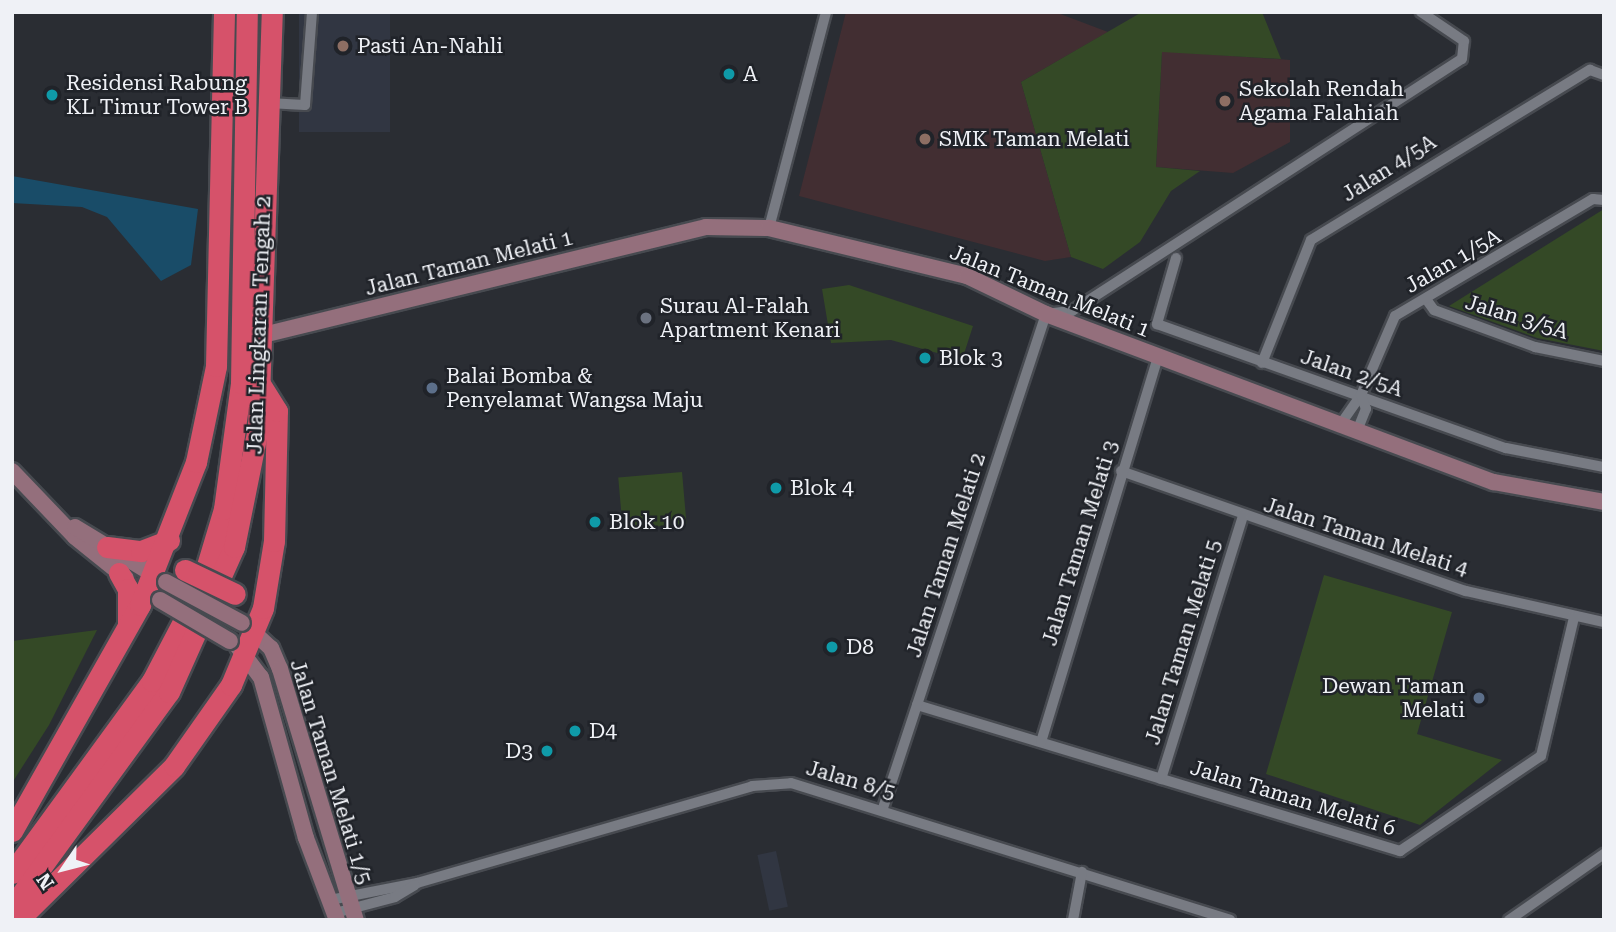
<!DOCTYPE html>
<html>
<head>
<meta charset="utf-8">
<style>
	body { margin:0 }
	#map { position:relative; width:1616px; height:932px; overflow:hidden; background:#2a2d33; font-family:"Roboto Serif",serif }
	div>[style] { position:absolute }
	.built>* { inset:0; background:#313642; transform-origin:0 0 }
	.education>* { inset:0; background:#422e32 }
	.green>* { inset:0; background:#344926; transform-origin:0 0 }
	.water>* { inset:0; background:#194c68 }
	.roads { filter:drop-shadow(2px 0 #474a50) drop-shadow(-2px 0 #474a50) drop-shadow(0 2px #474a50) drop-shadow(0 -2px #474a50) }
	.street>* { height:10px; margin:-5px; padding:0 5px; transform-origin:5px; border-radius:5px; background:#787b83 }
	.secondary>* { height:16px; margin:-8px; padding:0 8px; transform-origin:8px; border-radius:8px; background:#946f7c }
	.highway>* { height:21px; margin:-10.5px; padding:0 10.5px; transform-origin:10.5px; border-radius:10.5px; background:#d6526a }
	.bridges { filter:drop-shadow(2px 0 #474a50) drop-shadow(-2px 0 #474a50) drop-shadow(0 2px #474a50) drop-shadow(0 -2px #474a50) }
	.secondary-bridge>* { height:16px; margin:-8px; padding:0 8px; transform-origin:8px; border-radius:8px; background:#946f7c }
	.highway-bridge>* { height:21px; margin:-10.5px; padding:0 10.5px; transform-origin:10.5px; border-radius:10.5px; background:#d6526a }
	.dots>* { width:19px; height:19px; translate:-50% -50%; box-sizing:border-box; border:4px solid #202329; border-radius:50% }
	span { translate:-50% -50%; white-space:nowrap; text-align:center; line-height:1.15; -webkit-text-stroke:5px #202329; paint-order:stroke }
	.poi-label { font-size:21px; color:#eff1f6 }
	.left { translate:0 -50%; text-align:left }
	.right { translate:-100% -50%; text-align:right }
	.street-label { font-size:21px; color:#eff1f6 }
	.frame { position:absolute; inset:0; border:14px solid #eff1f6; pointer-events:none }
	.north { position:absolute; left:28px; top:834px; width:70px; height:70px; -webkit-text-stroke:5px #202329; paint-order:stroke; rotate:235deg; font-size:19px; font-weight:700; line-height:28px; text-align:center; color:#eff1f6 }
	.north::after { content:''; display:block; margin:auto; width:24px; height:32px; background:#eff1f6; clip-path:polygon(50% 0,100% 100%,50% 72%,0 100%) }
</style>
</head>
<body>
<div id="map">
	<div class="built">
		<i style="left:299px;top:12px;width:91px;height:120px"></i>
		<i style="left:776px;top:851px;width:57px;height:19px;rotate:78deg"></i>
	</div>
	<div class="education">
		<i style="clip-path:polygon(846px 12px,1055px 12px,1108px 32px,1021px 82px,1071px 257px,1045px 261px,799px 196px)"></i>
		<i style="clip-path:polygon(1162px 51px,1290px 60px,1290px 142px,1233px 173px,1156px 167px)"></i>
	</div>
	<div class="green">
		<i style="clip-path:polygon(1142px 12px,1262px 12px,1281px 59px,1162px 52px,1156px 167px,1200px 171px,1171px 191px,1140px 242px,1103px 269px,1071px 257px,1021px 82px)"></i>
		<i style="clip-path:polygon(1604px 209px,1604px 351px,1537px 338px,1449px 306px)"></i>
		<i style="clip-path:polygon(849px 285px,973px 326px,962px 360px,891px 340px,831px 343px,822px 289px)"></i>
		<i style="left:682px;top:472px;width:52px;height:64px;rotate:85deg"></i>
		<i style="clip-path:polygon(1324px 575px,1452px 612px,1417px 734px,1502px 760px,1420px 825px,1266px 774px)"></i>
		<i style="clip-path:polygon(97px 630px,49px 725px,12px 783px,12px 641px)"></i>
	</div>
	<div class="water">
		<i style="clip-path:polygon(12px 176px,198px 209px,191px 265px,161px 281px,107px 217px,82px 207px,12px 203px)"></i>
	</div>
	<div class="roads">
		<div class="street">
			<i style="left:268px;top:103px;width:37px;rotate:3deg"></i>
			<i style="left:305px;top:105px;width:93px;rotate:-85.7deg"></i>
			<i style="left:769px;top:228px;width:223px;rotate:-75.2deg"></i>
			<i style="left:1176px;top:258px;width:69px;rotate:106.1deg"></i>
			<i style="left:1157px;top:324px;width:370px;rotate:19.6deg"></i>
			<i style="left:1506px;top:448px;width:100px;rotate:11deg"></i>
			<i style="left:1426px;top:299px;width:14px;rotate:54deg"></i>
			<i style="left:1434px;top:310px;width:108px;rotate:20.1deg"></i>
			<i style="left:1535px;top:347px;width:70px;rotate:11.5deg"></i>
			<i style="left:1262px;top:363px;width:132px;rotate:-68.3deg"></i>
			<i style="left:1311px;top:240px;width:327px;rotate:-31.4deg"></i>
			<i style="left:1590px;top:70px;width:15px;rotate:20deg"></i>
			<i style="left:1340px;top:425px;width:37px;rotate:-55deg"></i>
			<i style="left:1361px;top:395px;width:86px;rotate:-66.7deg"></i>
			<i style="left:1395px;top:316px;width:230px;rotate:-30.6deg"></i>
			<i style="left:1593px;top:199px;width:11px;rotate:5deg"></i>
			<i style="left:1357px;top:431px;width:24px;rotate:-68deg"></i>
			<i style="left:1366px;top:409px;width:15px;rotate:-110deg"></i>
			<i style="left:1121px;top:471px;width:365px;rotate:19.2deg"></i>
			<i style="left:1466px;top:591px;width:141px;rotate:12.7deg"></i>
			<i style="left:917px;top:705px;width:505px;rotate:16.82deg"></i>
			<i style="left:1400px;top:851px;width:170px;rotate:-34deg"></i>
			<i style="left:1541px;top:756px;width:143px;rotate:-76.6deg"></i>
			<i style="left:1041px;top:742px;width:403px;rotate:-73.1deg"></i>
			<i style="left:1161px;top:779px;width:275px;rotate:-72.7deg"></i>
			<i style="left:883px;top:808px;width:520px;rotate:-71.74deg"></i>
			<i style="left:1046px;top:314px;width:26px;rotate:-7deg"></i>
			<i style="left:1072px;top:311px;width:464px;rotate:-32.9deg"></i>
			<i style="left:1462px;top:59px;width:18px;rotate:-84deg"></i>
			<i style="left:1464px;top:41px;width:52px;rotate:-146deg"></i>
			<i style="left:330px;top:900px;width:89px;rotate:-11.1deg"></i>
			<i style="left:417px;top:883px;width:349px;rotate:-16.1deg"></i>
			<i style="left:752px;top:786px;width:39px;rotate:-4deg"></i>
			<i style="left:791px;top:783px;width:460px;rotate:17.3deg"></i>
			<i style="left:335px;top:913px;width:62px;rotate:-14.9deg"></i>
			<i style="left:395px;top:897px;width:23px;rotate:-31deg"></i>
			<i style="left:1073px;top:920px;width:49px;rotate:-79.4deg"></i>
			<i style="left:1509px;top:920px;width:116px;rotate:-34.8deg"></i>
		</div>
		<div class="secondary">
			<i style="left:263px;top:335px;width:456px;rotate:-13.7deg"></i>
			<i style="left:706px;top:227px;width:63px;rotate:0.9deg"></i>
			<i style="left:769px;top:228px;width:204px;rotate:13.6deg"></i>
			<i style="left:967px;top:276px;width:88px;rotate:25.7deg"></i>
			<i style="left:1046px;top:314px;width:478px;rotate:20.6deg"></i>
			<i style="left:1494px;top:482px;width:112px;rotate:10.3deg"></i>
			<i style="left:12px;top:471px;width:91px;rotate:46.3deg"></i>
			<i style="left:75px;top:537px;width:65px;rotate:38.8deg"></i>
			<i style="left:75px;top:527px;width:100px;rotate:31.2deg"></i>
			<i style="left:247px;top:626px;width:33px;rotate:43deg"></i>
			<i style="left:271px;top:648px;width:23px;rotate:67deg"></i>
			<i style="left:280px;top:669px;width:262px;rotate:73.2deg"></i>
			<i style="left:238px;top:647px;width:38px;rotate:53deg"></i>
			<i style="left:261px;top:677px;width:167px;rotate:74.4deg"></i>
			<i style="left:306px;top:838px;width:88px;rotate:69.3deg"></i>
		</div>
		<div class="highway">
			<i style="left:107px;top:547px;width:34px;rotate:7deg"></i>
			<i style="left:141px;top:551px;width:30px;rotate:-21deg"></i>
			<i style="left:119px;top:573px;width:18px;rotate:61deg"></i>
			<i style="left:128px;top:589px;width:34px;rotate:90deg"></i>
			<i style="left:12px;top:831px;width:260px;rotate:-60.5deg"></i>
			<i style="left:140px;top:605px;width:154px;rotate:-68.6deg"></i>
			<i style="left:196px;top:462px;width:98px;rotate:-78.2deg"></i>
			<i style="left:216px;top:366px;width:354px;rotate:-88.7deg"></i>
			<i style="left:12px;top:873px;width:238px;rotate:-53.9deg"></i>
			<i style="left:152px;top:681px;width:104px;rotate:-62.4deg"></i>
			<i style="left:200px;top:589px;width:84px;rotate:-73.3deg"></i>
			<i style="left:224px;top:509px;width:127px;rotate:-82.3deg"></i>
			<i style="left:241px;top:383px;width:371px;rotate:-89.1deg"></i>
			<i style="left:12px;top:907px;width:266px;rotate:-53.9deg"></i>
			<i style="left:169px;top:692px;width:159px;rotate:-65.9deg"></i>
			<i style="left:234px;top:547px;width:121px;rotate:-78.6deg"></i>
			<i style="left:258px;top:428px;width:416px;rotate:-88.1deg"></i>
			<i style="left:18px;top:920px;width:219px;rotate:-44.6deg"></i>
			<i style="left:174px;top:766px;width:99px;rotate:-54.9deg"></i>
			<i style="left:231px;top:685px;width:83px;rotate:-67.4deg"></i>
			<i style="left:263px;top:608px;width:68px;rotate:-80.7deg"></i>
			<i style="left:274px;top:541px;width:130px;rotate:-88.7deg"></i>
			<i style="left:277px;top:411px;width:31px;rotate:-122deg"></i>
		</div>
	</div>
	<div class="bridges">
		<div class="secondary-bridge">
			<i style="left:166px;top:582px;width:86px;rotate:28.3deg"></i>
			<i style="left:160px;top:600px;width:81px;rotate:30.4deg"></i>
		</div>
		<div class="highway-bridge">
			<i style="left:185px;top:570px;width:55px;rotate:25.6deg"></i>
		</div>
	</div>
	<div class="dots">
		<i style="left:343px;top:46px;background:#8d6e63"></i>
		<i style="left:729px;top:74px;background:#0f9aa8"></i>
		<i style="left:52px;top:95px;background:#0f9aa8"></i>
		<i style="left:1225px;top:101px;background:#8d6e63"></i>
		<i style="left:925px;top:139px;background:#8d6e63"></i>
		<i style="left:646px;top:318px;background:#6b7280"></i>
		<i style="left:925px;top:358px;background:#0f9aa8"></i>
		<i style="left:432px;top:388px;background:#5c6f8a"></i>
		<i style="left:776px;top:488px;background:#0f9aa8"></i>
		<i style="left:595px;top:522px;background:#0f9aa8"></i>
		<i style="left:832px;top:647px;background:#0f9aa8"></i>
		<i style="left:1479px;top:698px;background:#5c6f8a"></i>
		<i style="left:575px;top:731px;background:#0f9aa8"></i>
		<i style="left:547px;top:751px;background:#0f9aa8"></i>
	</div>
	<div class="poi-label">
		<span class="left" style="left:357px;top:46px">Pasti An-Nahli</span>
		<span class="left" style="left:743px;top:74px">A</span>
		<span class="left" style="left:66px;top:95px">Residensi Rabung<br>KL Timur Tower B</span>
		<span class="left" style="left:1239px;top:101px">Sekolah Rendah<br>Agama Falahiah</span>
		<span class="left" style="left:939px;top:139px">SMK Taman Melati</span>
		<span class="left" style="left:660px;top:318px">Surau Al-Falah<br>Apartment Kenari</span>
		<span class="left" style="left:939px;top:358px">Blok 3</span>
		<span class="left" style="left:446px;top:388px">Balai Bomba &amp;<br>Penyelamat Wangsa Maju</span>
		<span class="left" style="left:790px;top:488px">Blok 4</span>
		<span class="left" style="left:609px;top:522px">Blok 10</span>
		<span class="left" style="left:846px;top:647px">D8</span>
		<span class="right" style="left:1465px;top:698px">Dewan Taman<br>Melati</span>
		<span class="left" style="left:589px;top:731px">D4</span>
		<span class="right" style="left:533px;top:751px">D3</span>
	</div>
	<div class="street-label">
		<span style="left:1389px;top:168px;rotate:-32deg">Jalan 4/5A</span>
		<span style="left:1453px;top:261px;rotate:-30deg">Jalan 1/5A</span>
		<span style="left:469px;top:263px;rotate:-14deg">Jalan Taman Melati 1</span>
		<span style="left:1050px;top:291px;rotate:22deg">Jalan Taman Melati 1</span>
		<span style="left:1517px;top:317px;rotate:17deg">Jalan 3/5A</span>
		<span style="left:259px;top:325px;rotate:-88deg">Jalan Lingkaran Tengah 2</span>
		<span style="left:1352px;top:373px;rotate:19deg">Jalan 2/5A</span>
		<span style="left:1366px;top:537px;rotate:18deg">Jalan Taman Melati 4</span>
		<span style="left:1080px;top:543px;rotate:-73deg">Jalan Taman Melati 3</span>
		<span style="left:946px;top:555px;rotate:-72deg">Jalan Taman Melati 2</span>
		<span style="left:1183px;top:642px;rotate:-73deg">Jalan Taman Melati 5</span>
		<span style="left:331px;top:772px;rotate:73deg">Jalan Taman Melati 1/5</span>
		<span style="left:851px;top:780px;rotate:16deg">Jalan 8/5</span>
		<span style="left:1293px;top:798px;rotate:17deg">Jalan Taman Melati 6</span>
	</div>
	<div class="frame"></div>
	<div class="north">N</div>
</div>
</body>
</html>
